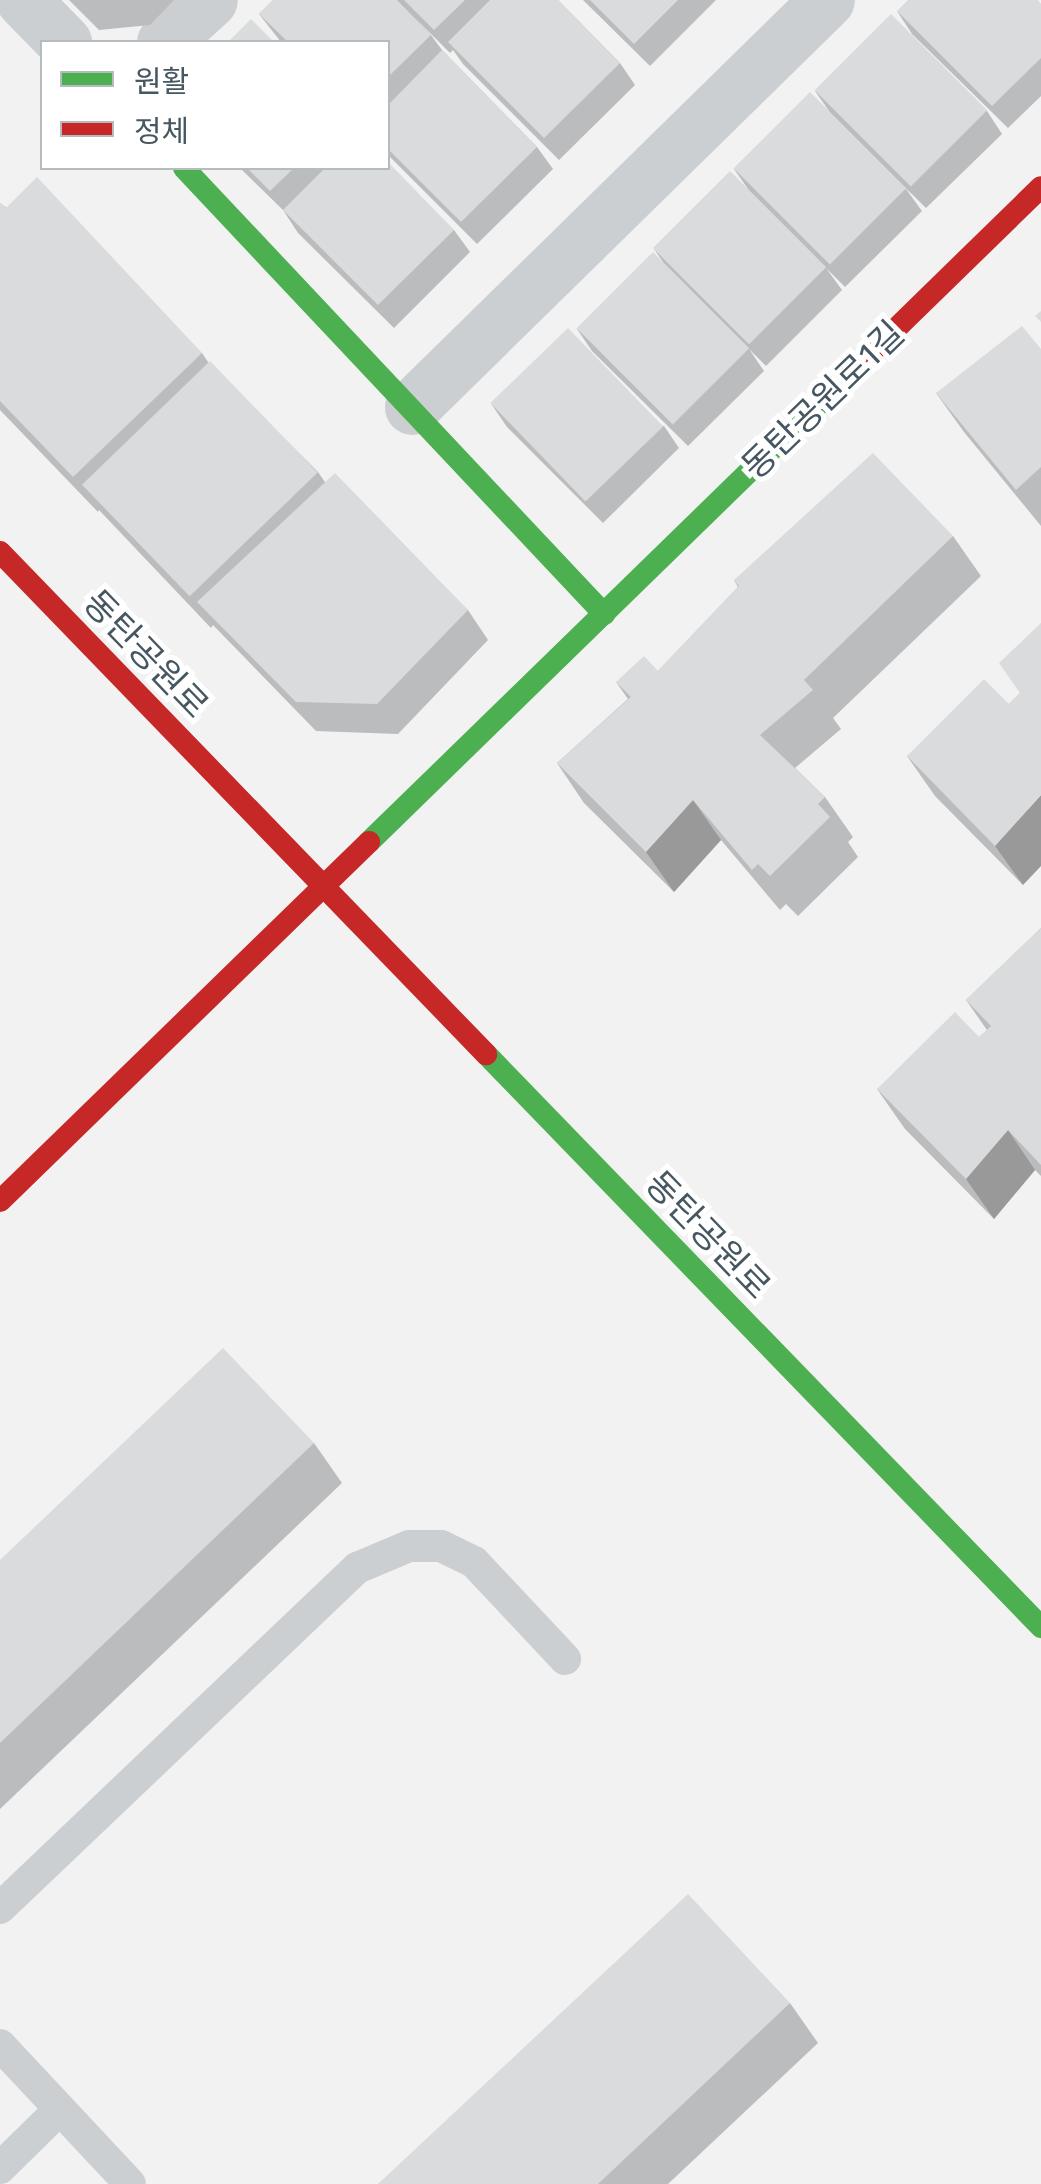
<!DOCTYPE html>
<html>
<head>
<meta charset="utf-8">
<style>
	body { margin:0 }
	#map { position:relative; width:1041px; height:2184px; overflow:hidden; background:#f3f2f2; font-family:"Fira Sans","Noto Sans KR",sans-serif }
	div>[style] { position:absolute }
	.lane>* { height:32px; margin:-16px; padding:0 16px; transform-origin:16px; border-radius:16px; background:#cbcfd2 }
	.street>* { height:55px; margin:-27.5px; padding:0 27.5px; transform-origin:27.5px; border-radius:27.5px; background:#cbcfd2 }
	.fast>* { height:22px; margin:-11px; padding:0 11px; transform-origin:11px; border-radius:11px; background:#4caf50 }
	.jam>* { height:22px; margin:-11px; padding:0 11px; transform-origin:11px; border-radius:11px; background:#c62828 }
	.wall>* { inset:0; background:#bbbcbd }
	.shaded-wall>* { inset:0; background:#99999a }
	.building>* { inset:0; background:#dadbdc; transform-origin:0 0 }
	span { translate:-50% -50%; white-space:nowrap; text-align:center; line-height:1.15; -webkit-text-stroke:10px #fff; paint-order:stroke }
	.street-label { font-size:35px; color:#475761 }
	.legend { position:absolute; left:40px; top:40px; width:350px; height:130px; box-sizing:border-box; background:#fff; border:2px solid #b5bcc0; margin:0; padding:12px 18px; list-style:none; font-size:30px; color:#475761 }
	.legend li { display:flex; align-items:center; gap:20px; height:50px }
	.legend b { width:50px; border:2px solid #b5bcc0 }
</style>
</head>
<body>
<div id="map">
	<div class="lane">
		<i style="left:0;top:1908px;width:493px;rotate:-43.6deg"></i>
		<i style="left:357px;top:1568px;width:56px;rotate:-22.9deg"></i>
		<i style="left:409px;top:1546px;width:32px"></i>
		<i style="left:441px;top:1546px;width:37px;rotate:26deg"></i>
		<i style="left:474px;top:1562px;width:133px;rotate:46.8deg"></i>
		<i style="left:0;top:2045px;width:190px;rotate:46.9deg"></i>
		<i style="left:0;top:2168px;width:84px;rotate:-44.5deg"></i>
	</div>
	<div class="street">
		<i style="left:23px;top:0;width:59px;rotate:45.7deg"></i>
		<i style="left:164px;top:42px;width:62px;rotate:-42.4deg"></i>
		<i style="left:412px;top:407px;width:581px;rotate:-44.44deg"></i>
	</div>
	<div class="fast">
		<i style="left:184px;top:168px;width:613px;rotate:46.72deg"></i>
		<i style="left:369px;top:842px;width:702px;rotate:-44.25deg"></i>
		<i style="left:486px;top:1054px;width:798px;rotate:45.91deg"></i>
	</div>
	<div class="jam">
		<i style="left:872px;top:352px;width:236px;rotate:-44.3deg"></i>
		<i style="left:0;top:552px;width:699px;rotate:45.93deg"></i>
		<i style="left:0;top:1201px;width:515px;rotate:-44.21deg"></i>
	</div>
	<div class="wall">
		<i style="clip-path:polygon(69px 0,174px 0,150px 25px,99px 30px)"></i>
		<i style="clip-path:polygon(273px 0,558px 0,620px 63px,635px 85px,559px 160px,463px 64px,453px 50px,450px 53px,414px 17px,431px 35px,442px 50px,537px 147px,553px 169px,477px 244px,388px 155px,388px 42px,281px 42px,259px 14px)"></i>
		<i style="clip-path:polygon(583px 0,716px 0,650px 66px)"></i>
		<i style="clip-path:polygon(1041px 4px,1041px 96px,1008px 128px,912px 34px,897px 11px)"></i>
		<i style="clip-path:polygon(815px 91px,987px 111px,1002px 134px,926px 208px,879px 162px,906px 189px,922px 211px,845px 287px,795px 237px,826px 268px,842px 290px,766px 366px,740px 340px,749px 349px,764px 371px,688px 446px,592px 351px,577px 329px,663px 262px,654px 249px,748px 189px,734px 169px,829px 111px)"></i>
		<i style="clip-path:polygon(240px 168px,388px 168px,454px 230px,470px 252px,394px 328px,298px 233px,283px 210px)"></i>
		<i style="clip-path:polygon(0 203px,202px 353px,208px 362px,318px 472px,325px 482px,468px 610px,488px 640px,398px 734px,316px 731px,213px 625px,211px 628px,99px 510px,98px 512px,0 410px)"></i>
		<i style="clip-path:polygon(1041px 349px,1041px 526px,964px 432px,936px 393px)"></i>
		<i style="clip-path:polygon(492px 405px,664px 426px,679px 448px,603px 523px,507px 427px)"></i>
		<i style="clip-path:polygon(953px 536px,981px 576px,833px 718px,841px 729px,795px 768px,825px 797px,853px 837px,848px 842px,858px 857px,798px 916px,786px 904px,780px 910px,721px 840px,674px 892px,584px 803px,557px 763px,628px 699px,616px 682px,658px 671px,738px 587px,734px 580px)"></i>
		<i style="clip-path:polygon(1041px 623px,1023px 885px,935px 796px,907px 756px,1009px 704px,1020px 693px)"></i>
		<i style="clip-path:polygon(1041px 928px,1041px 1176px,1035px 1170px,994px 1219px,905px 1129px,877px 1089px,979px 1037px,987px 1030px,966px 1000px)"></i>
		<i style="clip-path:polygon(314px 1443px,342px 1483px,0 1809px,0 1560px)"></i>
		<i style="clip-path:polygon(790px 2003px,818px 2043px,668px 2184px,378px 2184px)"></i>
	</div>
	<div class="shaded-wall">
		<i style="clip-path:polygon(1041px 795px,1041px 866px,1023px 885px,995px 846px)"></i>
		<i style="clip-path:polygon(693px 800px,721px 840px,674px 892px,646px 852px)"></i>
		<i style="clip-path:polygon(1008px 1130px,1035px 1170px,994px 1219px,966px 1179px)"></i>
	</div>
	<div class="building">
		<i style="clip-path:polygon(273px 0,397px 0,431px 35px,388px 77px,388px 42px,288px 42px,259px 14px)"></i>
		<i style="clip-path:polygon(404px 0,465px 0,434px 30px)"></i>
		<i style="clip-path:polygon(490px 0,558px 0,620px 63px,544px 138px,448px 42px)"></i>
		<i style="clip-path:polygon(590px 0,678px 0,634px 44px)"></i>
		<i style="clip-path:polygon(908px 0,1038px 0,1041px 4px,1041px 58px,992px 106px,897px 11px)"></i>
		<i style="left:891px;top:14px;width:136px;height:108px;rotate:45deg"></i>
		<i style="clip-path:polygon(251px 19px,274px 42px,228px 42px)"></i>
		<i style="clip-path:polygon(442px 50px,537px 147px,461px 222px,388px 149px,388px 105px)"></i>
		<i style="left:810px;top:92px;width:136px;height:108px;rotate:45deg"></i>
		<i style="clip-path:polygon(388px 162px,454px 230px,378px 305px,283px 210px,325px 168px,388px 168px)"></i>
		<i style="clip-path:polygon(247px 168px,294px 168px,270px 191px)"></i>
		<i style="left:730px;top:171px;width:136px;height:109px;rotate:45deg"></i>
		<i style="clip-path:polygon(37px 177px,202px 353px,73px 477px,0 401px,0 203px,6px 208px)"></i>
		<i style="left:653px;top:252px;width:136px;height:108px;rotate:45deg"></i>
		<i style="clip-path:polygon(1041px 311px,1041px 322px,1035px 316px)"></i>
		<i style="clip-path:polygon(1022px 326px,1041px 349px,1041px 467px,1016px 490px,936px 393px)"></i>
		<i style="left:568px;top:328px;width:137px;height:108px;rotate:46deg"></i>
		<i style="left:210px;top:361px;width:155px;height:178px;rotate:46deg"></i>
		<i style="clip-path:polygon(873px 453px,953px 536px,804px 680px,813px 690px,760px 735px,825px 797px,818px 804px,830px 817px,770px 876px,758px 864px,752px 870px,693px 800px,646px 852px,557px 763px,631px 697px,616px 682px,644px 656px,658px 671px,739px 586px,734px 580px)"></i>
		<i style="clip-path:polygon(335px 473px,468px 610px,377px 704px,296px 702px,197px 602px)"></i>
		<i style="clip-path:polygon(1041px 623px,1041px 795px,995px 846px,907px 756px,984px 679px,1009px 704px,1020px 693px,999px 663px)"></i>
		<i style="clip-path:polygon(1041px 928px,1041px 1165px,1008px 1130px,966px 1179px,877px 1089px,955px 1012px,979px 1037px,991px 1026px,966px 1000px)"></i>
		<i style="clip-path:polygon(223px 1348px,314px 1443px,0 1743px,0 1560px)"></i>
		<i style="clip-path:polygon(688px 1894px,790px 2003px,598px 2184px,378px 2184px)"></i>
	</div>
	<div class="street-label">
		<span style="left:823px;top:400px;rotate:-44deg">동탄공원로1길</span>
		<span style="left:146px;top:654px;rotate:46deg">동탄공원로</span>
		<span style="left:708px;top:1235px;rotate:46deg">동탄공원로</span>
	</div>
	<ul class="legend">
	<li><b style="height:12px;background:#4caf50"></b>원활</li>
	<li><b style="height:12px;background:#c62828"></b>정체</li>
	</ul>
</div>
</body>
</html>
